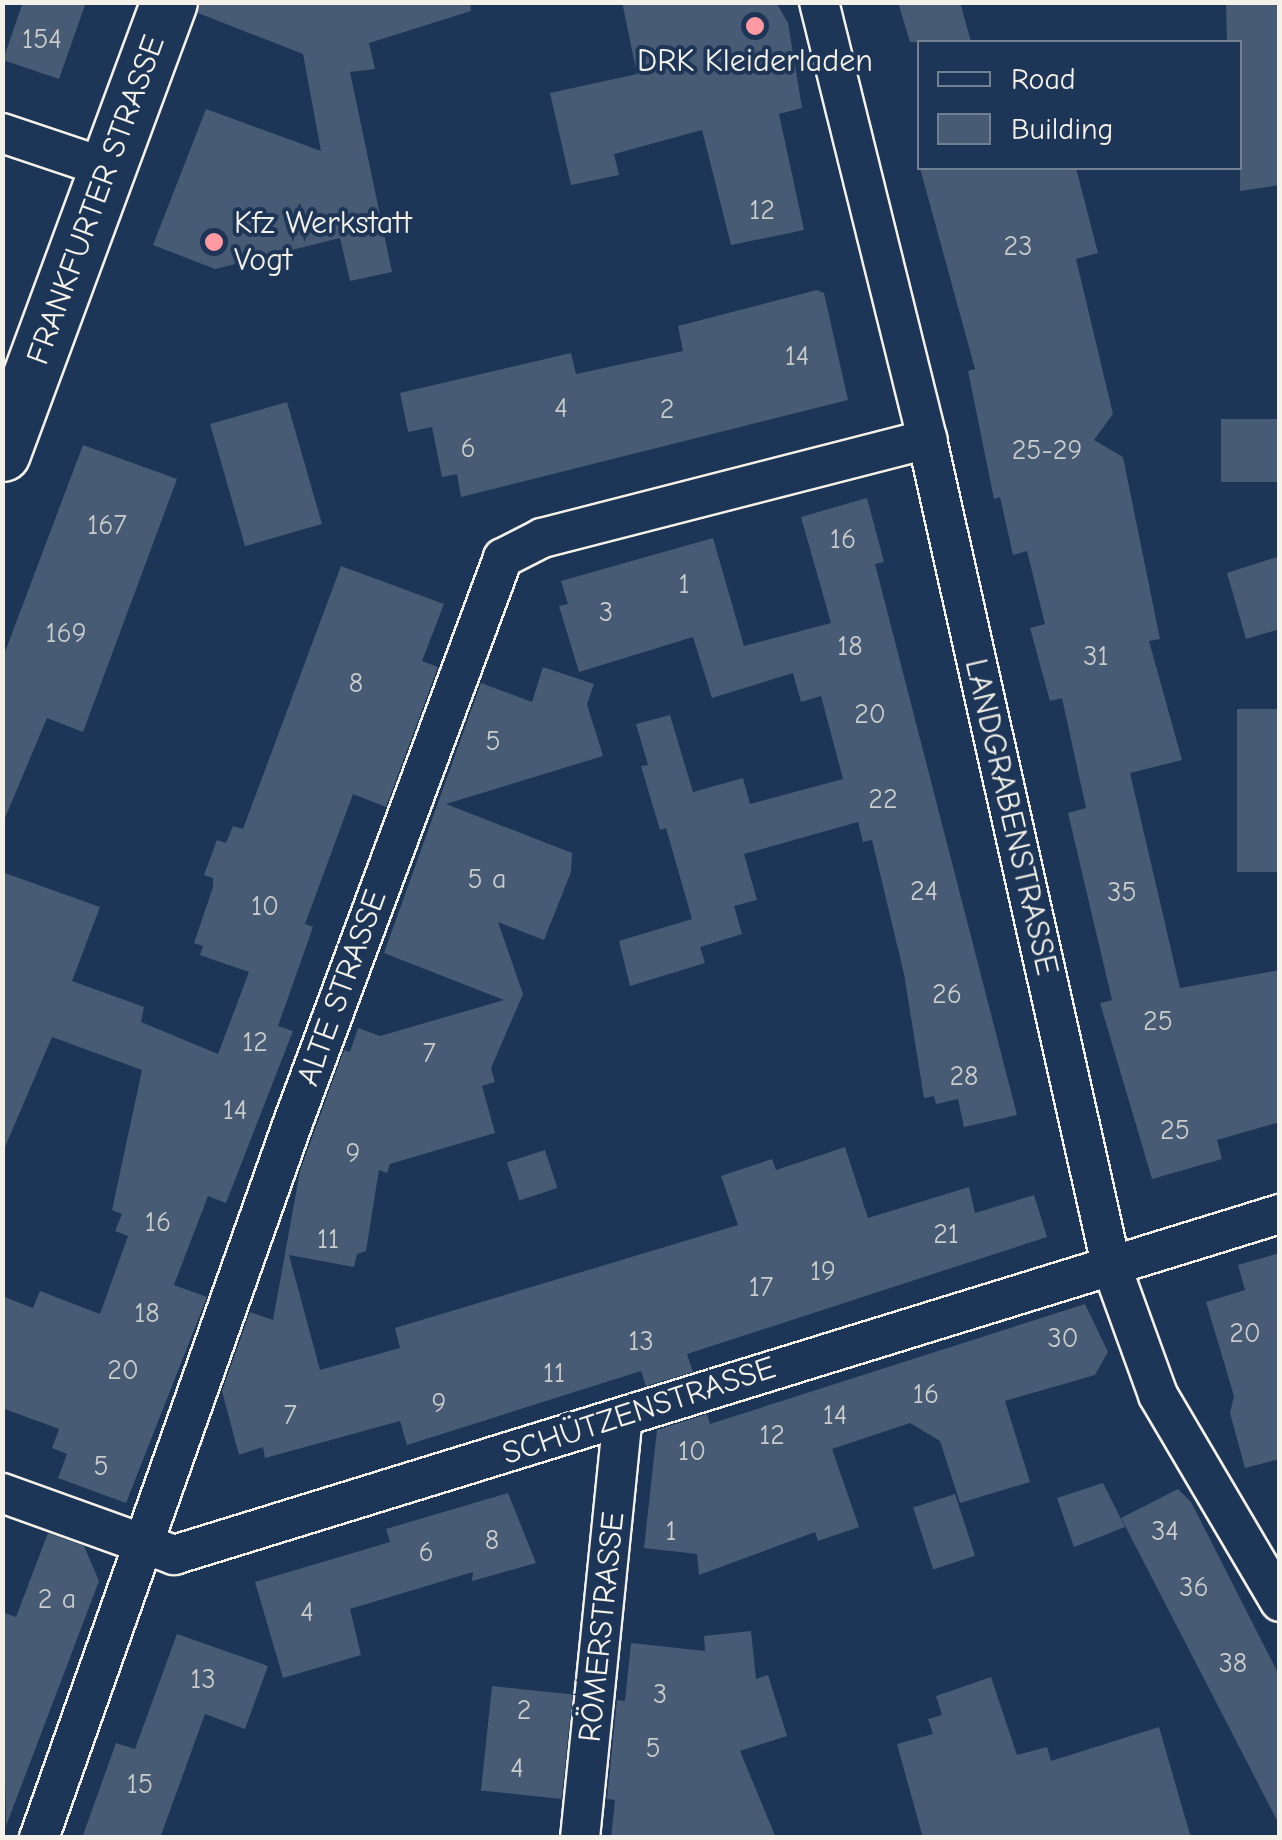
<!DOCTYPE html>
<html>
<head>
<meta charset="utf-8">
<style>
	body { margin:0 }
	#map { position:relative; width:1282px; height:1840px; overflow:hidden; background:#1d3557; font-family:"Comic Neue",sans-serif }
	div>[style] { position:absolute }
	.building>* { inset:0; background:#485b74; transform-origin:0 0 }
	.roads { filter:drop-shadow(2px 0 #f4f1e8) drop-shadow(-2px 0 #f4f1e8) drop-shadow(0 2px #f4f1e8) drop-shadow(0 -2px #f4f1e8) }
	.minor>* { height:38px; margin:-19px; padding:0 19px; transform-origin:19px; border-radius:19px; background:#1d3557 }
	.secondary>* { height:55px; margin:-27.5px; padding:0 27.5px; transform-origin:27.5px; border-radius:27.5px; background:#1d3557 }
	.dots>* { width:28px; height:28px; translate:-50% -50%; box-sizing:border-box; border:5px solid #1d3557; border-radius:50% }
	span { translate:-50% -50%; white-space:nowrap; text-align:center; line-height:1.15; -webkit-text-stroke:8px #1d3557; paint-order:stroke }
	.number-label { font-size:28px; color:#c9cccb }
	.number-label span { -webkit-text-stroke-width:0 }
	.poi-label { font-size:32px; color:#f4f1e8 }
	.left { translate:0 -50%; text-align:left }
	.street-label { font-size:32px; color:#f4f1e8 }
	.frame { position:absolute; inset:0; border:5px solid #f4f1e8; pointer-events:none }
	.legend { position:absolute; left:917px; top:40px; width:325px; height:130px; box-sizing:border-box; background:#1d3557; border:2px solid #738091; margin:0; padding:12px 18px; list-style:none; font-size:30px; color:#f4f1e8 }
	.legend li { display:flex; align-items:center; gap:20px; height:50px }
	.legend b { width:50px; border:2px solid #738091 }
</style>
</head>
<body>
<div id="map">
	<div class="building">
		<i style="clip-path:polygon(23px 2px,86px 2px,59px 79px,3px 60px)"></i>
		<i style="clip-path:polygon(199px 2px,470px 2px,471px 11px,369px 43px,375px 69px,350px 72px,392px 272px,350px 281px,340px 238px,215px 269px,153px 245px,206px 109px,321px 151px,303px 54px,198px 13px)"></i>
		<i style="clip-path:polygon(622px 2px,776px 2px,788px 23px,802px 108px,779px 114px,804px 230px,731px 245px,702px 130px,614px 154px,619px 175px,571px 185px,550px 93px,637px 74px)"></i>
		<i style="clip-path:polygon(898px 2px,960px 2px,971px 42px,910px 42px)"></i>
		<i style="clip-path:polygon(1226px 2px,1280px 2px,1280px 185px,1240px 191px,1240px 42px,1227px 42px)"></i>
		<i style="clip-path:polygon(920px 168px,1076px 168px,1098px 253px,1076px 259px,1113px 414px,1094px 440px,1123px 457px,1160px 639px,1149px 641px,1182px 760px,1130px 773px,1180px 988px,1280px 970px,1280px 1122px,1217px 1140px,1222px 1159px,1152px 1179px,1100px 1003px,1112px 1000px,1068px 813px,1086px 808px,1062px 698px,1050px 701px,1030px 628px,1045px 624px,1027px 551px,1013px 555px,1000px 497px,994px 499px,968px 371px,975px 369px)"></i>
		<i style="clip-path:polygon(817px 290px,824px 293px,848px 400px,461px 497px,457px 474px,442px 477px,432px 427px,408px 432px,400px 393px,571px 353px,576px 374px,683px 351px,678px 326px)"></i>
		<i style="left:287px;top:402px;width:127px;height:80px;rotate:74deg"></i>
		<i style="left:1280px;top:419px;width:63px;height:59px;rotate:90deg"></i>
		<i style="clip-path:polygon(83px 445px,177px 479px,83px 732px,47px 718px,2px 825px,2px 660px)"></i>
		<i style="clip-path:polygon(867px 498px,884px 562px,875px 564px,1017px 1115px,964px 1127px,958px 1099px,936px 1104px,934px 1096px,924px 1098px,904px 974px,872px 840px,863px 842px,858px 822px,744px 854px,757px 900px,734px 906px,742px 934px,700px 947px,705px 963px,630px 986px,619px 941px,692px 919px,696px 933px,666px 828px,660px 830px,641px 766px,648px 765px,636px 724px,670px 715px,693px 792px,743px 778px,750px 804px,843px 779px,821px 696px,801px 702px,793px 673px,712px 698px,693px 637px,579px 672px,559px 606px,568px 604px,561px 581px,713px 538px,744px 646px,831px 623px,801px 517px)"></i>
		<i style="clip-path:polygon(1280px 556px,1280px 629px,1246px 639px,1227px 573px)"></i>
		<i style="clip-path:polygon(341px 566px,444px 604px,422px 661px,438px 667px,386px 807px,353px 794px,305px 924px,313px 927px,278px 1026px,293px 1031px,226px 1203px,208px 1196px,174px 1285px,207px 1297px,126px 1503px,58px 1478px,67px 1454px,52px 1448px,59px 1429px,2px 1408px,2px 1296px,33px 1308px,40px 1291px,100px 1314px,128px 1236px,115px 1231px,122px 1214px,112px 1210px,142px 1070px,52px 1037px,2px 1154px,2px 872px,100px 907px,72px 981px,144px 1007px,141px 1022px,218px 1054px,249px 972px,200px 955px,203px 946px,194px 943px,213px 887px,213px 878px,204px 875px,217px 840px,226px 843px,233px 826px,243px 829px)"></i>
		<i style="clip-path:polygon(543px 667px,594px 684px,587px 704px,603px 756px,446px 804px,572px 853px,571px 872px,544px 940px,498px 922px,523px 994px,491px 1068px,495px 1082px,482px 1086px,495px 1133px,390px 1164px,387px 1173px,379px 1170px,366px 1251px,357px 1254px,354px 1267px,289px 1255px,320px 1370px,400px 1348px,395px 1328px,738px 1225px,721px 1176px,772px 1159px,776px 1170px,845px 1147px,868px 1218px,969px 1187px,975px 1213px,1034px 1195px,1047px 1237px,687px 1354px,693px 1372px,646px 1386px,641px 1371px,407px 1445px,400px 1421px,265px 1458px,263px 1447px,239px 1455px,222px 1391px,250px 1312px,273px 1320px,300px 1171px,344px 1050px,350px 1052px,358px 1028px,380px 1036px,504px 1000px,384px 953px,481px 683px,532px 702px)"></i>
		<i style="left:1280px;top:709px;width:163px;height:43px;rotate:90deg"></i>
		<i style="left:545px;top:1150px;width:40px;height:40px;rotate:72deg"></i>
		<i style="clip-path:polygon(1280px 1253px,1280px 1459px,1245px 1468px,1230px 1413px,1234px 1396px,1206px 1302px,1245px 1290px,1238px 1265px)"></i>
		<i style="clip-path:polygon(1085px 1304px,1108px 1352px,1095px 1375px,1005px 1401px,1030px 1482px,960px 1503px,940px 1441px,910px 1423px,832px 1449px,859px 1527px,818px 1541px,815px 1532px,699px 1575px,697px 1554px,644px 1548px,657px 1430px,707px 1414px,710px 1424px)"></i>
		<i style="clip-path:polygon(1103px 1483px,1125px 1527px,1074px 1547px,1057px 1498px)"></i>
		<i style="clip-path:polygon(1178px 1489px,1191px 1502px,1280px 1677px,1280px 1826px,1121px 1518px)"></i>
		<i style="clip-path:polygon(508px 1493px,536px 1563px,472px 1581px,473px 1572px,350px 1609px,361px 1655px,283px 1678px,255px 1582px,390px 1542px,386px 1529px)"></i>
		<i style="left:955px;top:1494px;width:65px;height:44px;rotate:72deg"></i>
		<i style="clip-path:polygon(48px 1533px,84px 1546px,99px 1581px,6px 1826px,2px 1612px,16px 1617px)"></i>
		<i style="clip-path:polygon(751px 1631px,756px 1679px,768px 1675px,787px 1736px,740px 1751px,776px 1838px,611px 1838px,615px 1800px,607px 1799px,617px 1700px,625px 1701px,631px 1643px,705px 1651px,704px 1636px)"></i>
		<i style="clip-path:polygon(177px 1634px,268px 1666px,245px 1729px,205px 1714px,160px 1838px,82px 1838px,116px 1743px,135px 1749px)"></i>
		<i style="clip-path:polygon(991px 1677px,1017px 1755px,1047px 1747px,1051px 1761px,1159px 1727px,1191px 1838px,923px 1838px,897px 1744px,933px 1734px,928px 1719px,942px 1715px,936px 1696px)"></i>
		<i style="left:492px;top:1686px;width:81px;height:105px;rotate:6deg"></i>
	</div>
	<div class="roads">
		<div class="minor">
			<i style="left:819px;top:2px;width:450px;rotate:76.1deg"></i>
			<i style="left:927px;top:439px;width:846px;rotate:77.44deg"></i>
			<i style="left:1111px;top:1265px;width:138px;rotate:70.1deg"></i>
			<i style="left:1158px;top:1395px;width:240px;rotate:59.5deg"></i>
			<i style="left:2px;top:133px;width:110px;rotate:18.6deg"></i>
			<i style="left:2px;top:1493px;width:183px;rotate:19.8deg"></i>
			<i style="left:174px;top:1555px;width:1157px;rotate:-17.14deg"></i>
			<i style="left:39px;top:1838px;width:757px;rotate:-70.46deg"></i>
			<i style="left:292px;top:1125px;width:605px;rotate:-69.59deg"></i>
			<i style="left:503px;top:558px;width:44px;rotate:-27.1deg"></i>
			<i style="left:542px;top:538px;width:398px;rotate:-14.4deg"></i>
			<i style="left:580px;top:1838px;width:423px;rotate:-84.2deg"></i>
		</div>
		<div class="secondary">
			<i style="left:2px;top:453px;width:481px;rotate:-69.7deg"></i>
		</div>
	</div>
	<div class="dots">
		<i style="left:755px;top:26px;background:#ff9aa2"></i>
		<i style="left:214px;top:242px;background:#ff9aa2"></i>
	</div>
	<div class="number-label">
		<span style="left:42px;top:39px">154</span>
		<span style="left:762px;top:210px">12</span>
		<span style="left:1018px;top:246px">23</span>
		<span style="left:797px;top:356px">14</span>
		<span style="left:561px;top:408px">4</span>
		<span style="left:667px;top:409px">2</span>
		<span style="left:468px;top:448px">6</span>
		<span style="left:1047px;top:450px">25-29</span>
		<span style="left:107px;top:525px">167</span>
		<span style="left:843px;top:539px">16</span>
		<span style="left:684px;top:584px">1</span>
		<span style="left:606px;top:612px">3</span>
		<span style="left:66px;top:633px">169</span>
		<span style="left:850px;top:646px">18</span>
		<span style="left:1096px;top:656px">31</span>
		<span style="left:356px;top:683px">8</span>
		<span style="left:870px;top:714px">20</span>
		<span style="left:493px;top:741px">5</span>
		<span style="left:883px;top:799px">22</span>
		<span style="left:487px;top:879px">5 a</span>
		<span style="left:924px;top:891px">24</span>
		<span style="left:1122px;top:892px">35</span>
		<span style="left:265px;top:906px">10</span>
		<span style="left:947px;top:994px">26</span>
		<span style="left:1158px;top:1021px">25</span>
		<span style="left:255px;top:1042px">12</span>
		<span style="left:429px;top:1053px">7</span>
		<span style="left:964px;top:1076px">28</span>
		<span style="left:235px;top:1110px">14</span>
		<span style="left:1175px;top:1130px">25</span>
		<span style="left:353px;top:1153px">9</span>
		<span style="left:158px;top:1222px">16</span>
		<span style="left:946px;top:1234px">21</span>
		<span style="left:328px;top:1239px">11</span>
		<span style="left:823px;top:1271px">19</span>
		<span style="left:761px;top:1287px">17</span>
		<span style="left:147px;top:1313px">18</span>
		<span style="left:1245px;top:1333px">20</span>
		<span style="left:1063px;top:1338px">30</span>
		<span style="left:641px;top:1341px">13</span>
		<span style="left:123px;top:1370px">20</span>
		<span style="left:554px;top:1373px">11</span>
		<span style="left:926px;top:1394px">16</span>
		<span style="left:439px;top:1403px">9</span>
		<span style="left:290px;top:1415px">7</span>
		<span style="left:835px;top:1415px">14</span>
		<span style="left:772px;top:1435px">12</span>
		<span style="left:692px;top:1451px">10</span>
		<span style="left:101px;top:1466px">5</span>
		<span style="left:671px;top:1531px">1</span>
		<span style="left:1165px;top:1531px">34</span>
		<span style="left:492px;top:1540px">8</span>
		<span style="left:426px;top:1552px">6</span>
		<span style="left:1194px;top:1587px">36</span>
		<span style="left:57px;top:1599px">2 a</span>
		<span style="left:307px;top:1612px">4</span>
		<span style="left:1233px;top:1663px">38</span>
		<span style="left:203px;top:1679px">13</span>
		<span style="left:660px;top:1694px">3</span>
		<span style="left:524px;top:1710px">2</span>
		<span style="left:653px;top:1748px">5</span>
		<span style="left:517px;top:1768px">4</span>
		<span style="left:140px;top:1784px">15</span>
	</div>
	<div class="poi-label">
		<span style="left:755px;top:61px">DRK Kleiderladen</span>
		<span class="left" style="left:234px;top:242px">Kfz Werkstatt<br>Vogt</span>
	</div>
	<div class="street-label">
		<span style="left:96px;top:200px;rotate:-70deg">FRANKFURTER STRASSE</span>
		<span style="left:1011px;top:817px;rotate:77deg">LANDGRABENSTRASSE</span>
		<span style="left:342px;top:988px;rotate:-70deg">ALTE STRASSE</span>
		<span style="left:639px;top:1411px;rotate:-18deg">SCHÜTZENSTRASSE</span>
		<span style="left:602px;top:1627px;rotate:-84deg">RÖMERSTRASSE</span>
	</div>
	<div class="frame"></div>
	<ul class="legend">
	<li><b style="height:12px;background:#1d3557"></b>Road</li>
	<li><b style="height:28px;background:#485b74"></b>Building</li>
	</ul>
</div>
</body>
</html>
